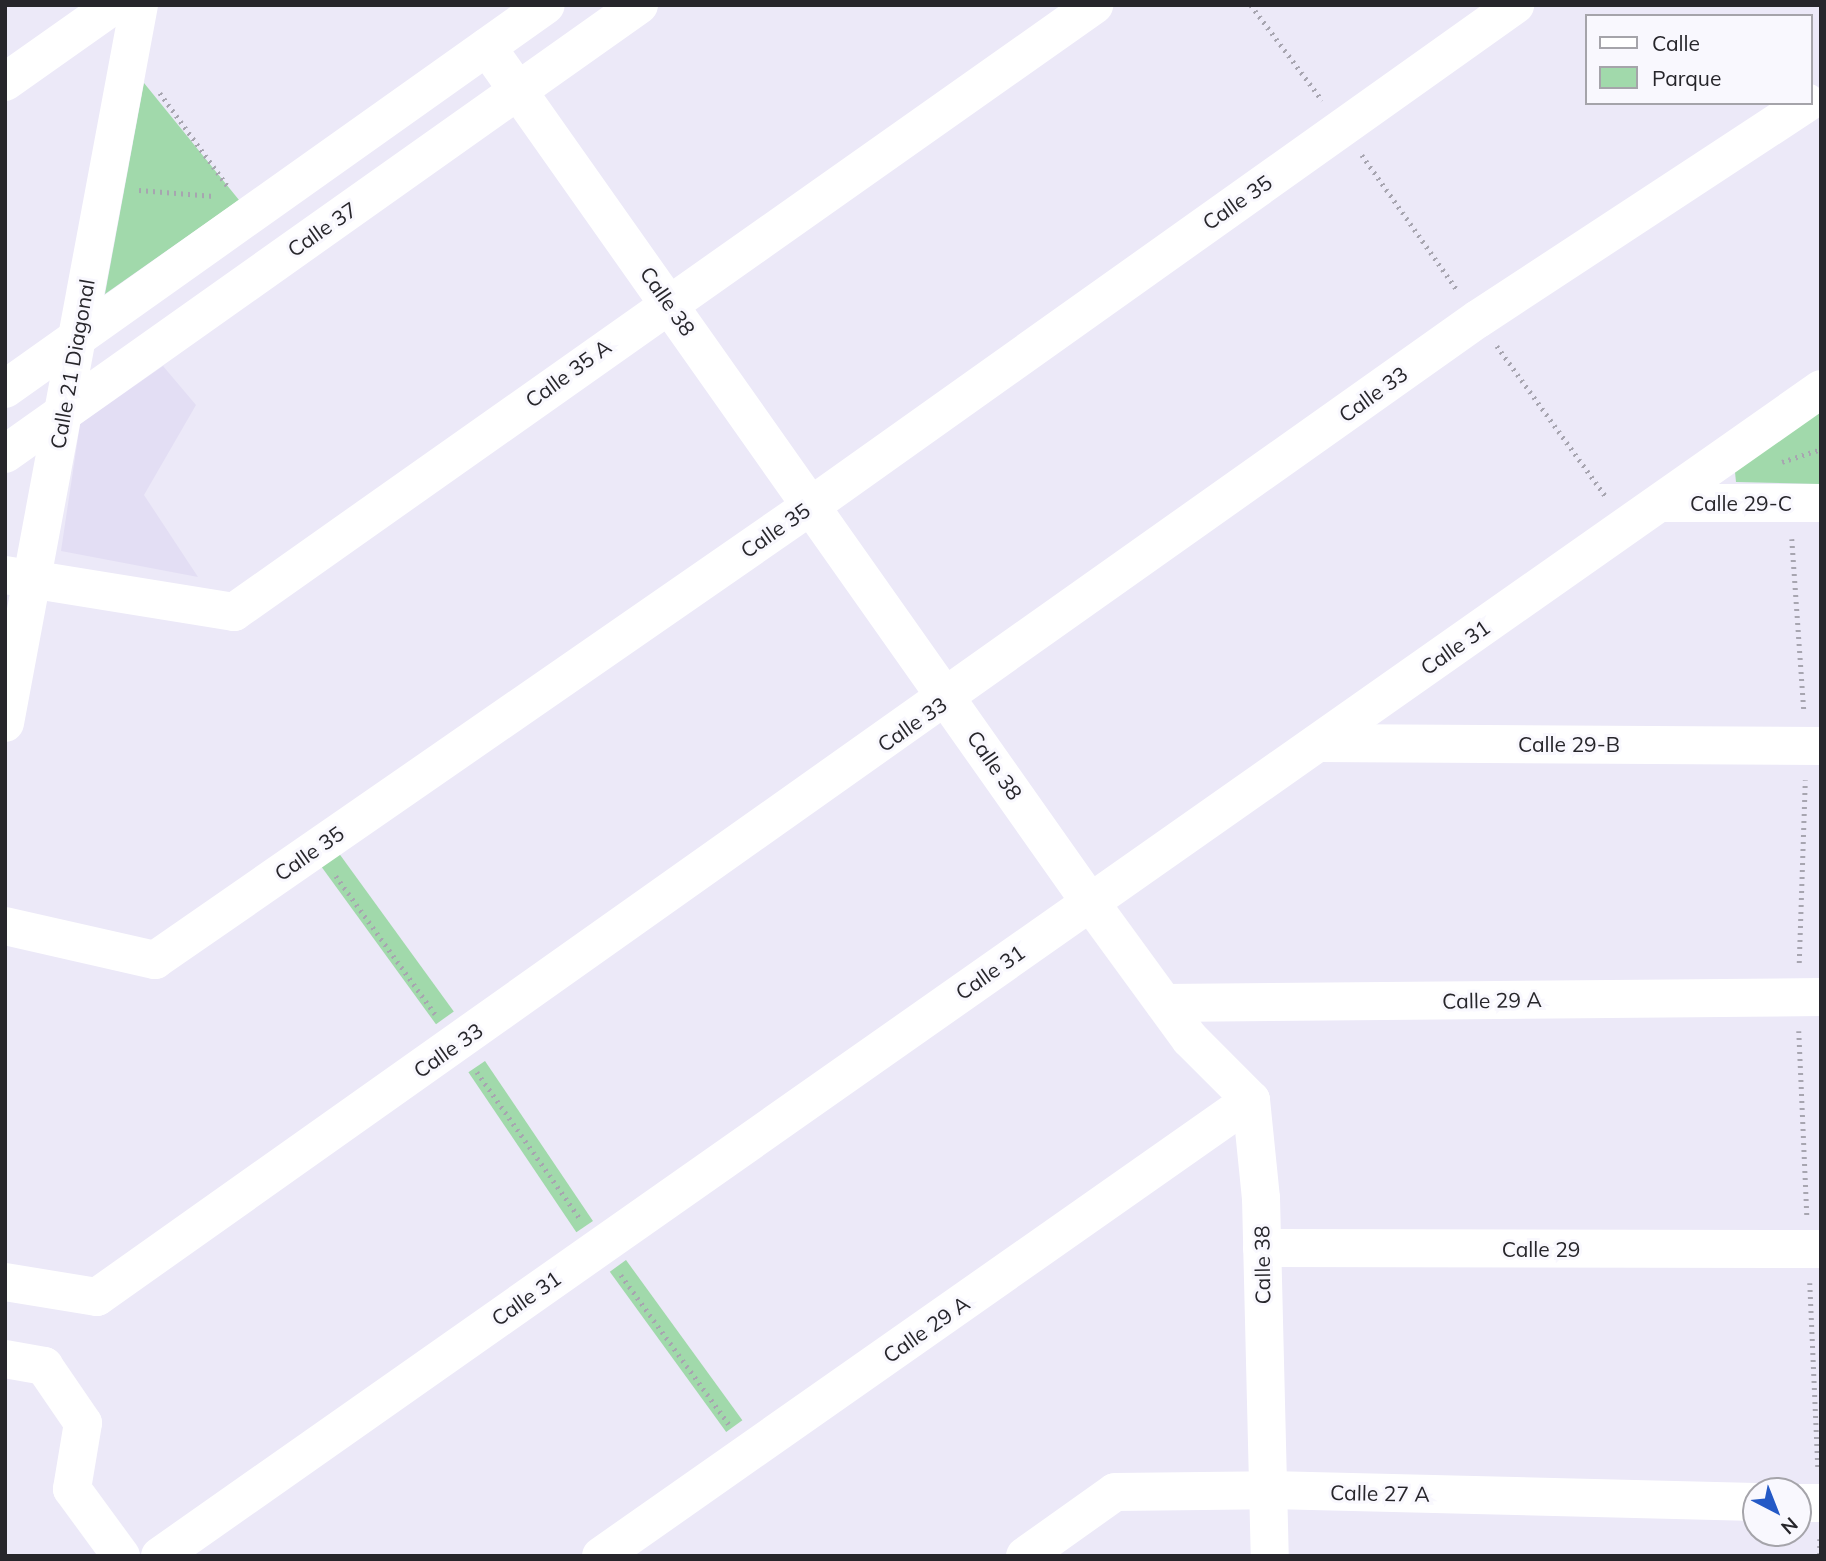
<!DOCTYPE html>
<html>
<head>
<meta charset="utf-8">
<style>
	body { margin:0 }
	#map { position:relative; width:1826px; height:1561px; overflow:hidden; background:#ece9f8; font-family:Mulish,sans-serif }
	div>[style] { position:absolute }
	.built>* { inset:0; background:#e3def4 }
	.green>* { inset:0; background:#a1d9ab; transform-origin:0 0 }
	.path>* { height:4.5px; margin-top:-2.25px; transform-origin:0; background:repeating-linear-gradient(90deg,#a7a5b0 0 2px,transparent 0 7px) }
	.minor>* { height:38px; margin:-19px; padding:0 19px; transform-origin:19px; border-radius:19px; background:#fff }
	span { translate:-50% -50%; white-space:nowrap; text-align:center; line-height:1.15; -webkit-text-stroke:6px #f9f8fe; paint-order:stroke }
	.street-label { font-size:21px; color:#27262b }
	.frame { position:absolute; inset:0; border:7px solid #27262b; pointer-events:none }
	.legend { position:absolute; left:1585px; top:14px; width:228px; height:91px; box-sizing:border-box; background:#f9f8fe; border:2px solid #a5a4aa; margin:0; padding:9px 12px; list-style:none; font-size:21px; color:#27262b }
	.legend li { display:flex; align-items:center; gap:14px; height:35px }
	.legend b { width:35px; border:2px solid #a5a4aa }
	.north { position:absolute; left:1742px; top:1477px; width:70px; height:70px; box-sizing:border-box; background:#f9f8fe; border:2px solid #a5a4aa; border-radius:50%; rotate:138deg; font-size:19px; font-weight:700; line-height:28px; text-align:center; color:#27262b }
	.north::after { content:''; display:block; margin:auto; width:24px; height:32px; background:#2459c6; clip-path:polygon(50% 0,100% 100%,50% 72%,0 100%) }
</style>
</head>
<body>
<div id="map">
	<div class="built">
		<i style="clip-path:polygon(163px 366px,196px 405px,144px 495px,198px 577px,61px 551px,80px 424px)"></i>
	</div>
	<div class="green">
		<i style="clip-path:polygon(144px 83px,239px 200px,105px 294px)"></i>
		<i style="clip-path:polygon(1821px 407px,1821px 484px,1736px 482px,1735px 472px)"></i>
		<i style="left:338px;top:852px;width:197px;height:22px;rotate:54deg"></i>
		<i style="left:485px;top:1061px;width:193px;height:20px;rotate:56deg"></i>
		<i style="left:626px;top:1260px;width:198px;height:20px;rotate:54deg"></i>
	</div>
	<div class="path">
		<i style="left:1251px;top:5px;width:119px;rotate:53.2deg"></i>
		<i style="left:160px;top:93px;width:117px;rotate:54deg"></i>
		<i style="left:1362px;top:155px;width:166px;rotate:54.8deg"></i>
		<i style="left:139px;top:190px;width:75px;rotate:4.6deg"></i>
		<i style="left:1497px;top:346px;width:188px;rotate:54.1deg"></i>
		<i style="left:1782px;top:462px;width:41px;rotate:-18.4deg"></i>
		<i style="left:1792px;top:539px;width:173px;rotate:86deg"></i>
		<i style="left:336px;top:876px;width:170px;rotate:54.3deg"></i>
		<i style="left:1799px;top:963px;width:183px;rotate:-88.1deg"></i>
		<i style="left:1799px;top:1031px;width:184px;rotate:87.5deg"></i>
		<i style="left:477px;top:1072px;width:181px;rotate:54.9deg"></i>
		<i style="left:621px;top:1275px;width:184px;rotate:54.1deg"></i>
		<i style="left:1810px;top:1283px;width:184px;rotate:87.5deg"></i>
		<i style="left:1820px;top:1539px;width:17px;rotate:90deg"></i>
	</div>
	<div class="minor">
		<i style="left:487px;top:47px;width:1046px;rotate:54.81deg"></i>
		<i style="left:1090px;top:902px;width:170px;rotate:53.9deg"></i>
		<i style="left:1190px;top:1039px;width:86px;rotate:45deg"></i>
		<i style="left:1251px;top:1100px;width:99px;rotate:84.2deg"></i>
		<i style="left:1261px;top:1198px;width:358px;rotate:88.6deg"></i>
		<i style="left:5px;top:82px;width:133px;rotate:-35.2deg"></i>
		<i style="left:5px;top:389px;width:663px;rotate:-35.37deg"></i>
		<i style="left:5px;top:454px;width:777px;rotate:-35.31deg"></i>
		<i style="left:1661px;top:503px;width:160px"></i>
		<i style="left:5px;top:575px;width:232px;rotate:9.2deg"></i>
		<i style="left:234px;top:612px;width:1053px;rotate:-35.21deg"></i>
		<i style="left:5px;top:723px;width:730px;rotate:-79.43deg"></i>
		<i style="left:1318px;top:743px;width:503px;rotate:0.34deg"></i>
		<i style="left:5px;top:926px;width:154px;rotate:12.8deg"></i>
		<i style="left:155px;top:960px;width:799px;rotate:-34.7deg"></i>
		<i style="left:812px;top:505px;width:863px;rotate:-35.42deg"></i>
		<i style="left:1164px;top:1003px;width:657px;rotate:-0.52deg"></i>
		<i style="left:1262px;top:1248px;width:559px;rotate:0.1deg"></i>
		<i style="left:5px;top:1282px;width:93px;rotate:9.3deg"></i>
		<i style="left:97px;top:1297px;width:1692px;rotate:-35.31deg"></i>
		<i style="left:1478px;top:319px;width:394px;rotate:-33.3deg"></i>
		<i style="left:5px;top:1359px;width:40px;rotate:10deg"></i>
		<i style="left:44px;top:1366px;width:69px;rotate:55.6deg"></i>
		<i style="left:83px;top:1423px;width:67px;rotate:99.5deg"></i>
		<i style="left:72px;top:1489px;width:83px;rotate:53.8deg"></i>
		<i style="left:1798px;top:1503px;width:23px"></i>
		<i style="left:160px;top:1556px;width:2030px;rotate:-35.09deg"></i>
		<i style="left:601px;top:1556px;width:794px;rotate:-35.05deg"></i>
		<i style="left:1025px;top:1556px;width:110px;rotate:-35.4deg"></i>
		<i style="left:1115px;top:1492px;width:153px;rotate:-0.7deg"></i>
		<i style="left:1268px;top:1490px;width:488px;rotate:1.4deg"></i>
	</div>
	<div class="street-label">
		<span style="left:1237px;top:202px;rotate:-35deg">Calle 35</span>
		<span style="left:322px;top:229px;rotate:-35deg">Calle 37</span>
		<span style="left:668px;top:301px;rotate:55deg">Calle 38</span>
		<span style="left:72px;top:364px;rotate:-80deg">Calle 21 Diagonal</span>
		<span style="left:568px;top:373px;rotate:-36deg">Calle 35 A</span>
		<span style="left:1373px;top:394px;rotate:-36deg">Calle 33</span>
		<span style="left:1741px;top:503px">Calle 29-C</span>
		<span style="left:775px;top:530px;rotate:-35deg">Calle 35</span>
		<span style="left:1455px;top:647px;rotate:-35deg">Calle 31</span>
		<span style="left:912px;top:724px;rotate:-35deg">Calle 33</span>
		<span style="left:1569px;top:744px">Calle 29-B</span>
		<span style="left:995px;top:765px;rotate:55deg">Calle 38</span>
		<span style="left:309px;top:853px;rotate:-35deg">Calle 35</span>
		<span style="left:990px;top:972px;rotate:-35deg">Calle 31</span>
		<span style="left:1492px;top:1000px;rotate:-1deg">Calle 29 A</span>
		<span style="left:448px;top:1050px;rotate:-35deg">Calle 33</span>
		<span style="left:1541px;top:1249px">Calle 29</span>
		<span style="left:1262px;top:1265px;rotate:-91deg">Calle 38</span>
		<span style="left:526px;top:1298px;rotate:-35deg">Calle 31</span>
		<span style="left:926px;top:1329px;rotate:-35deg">Calle 29 A</span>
		<span style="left:1380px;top:1493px;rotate:1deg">Calle 27 A</span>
	</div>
	<div class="frame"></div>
	<ul class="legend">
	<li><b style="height:9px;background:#fff"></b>Calle</li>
	<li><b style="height:19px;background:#a1d9ab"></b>Parque</li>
	</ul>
	<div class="north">N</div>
</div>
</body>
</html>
